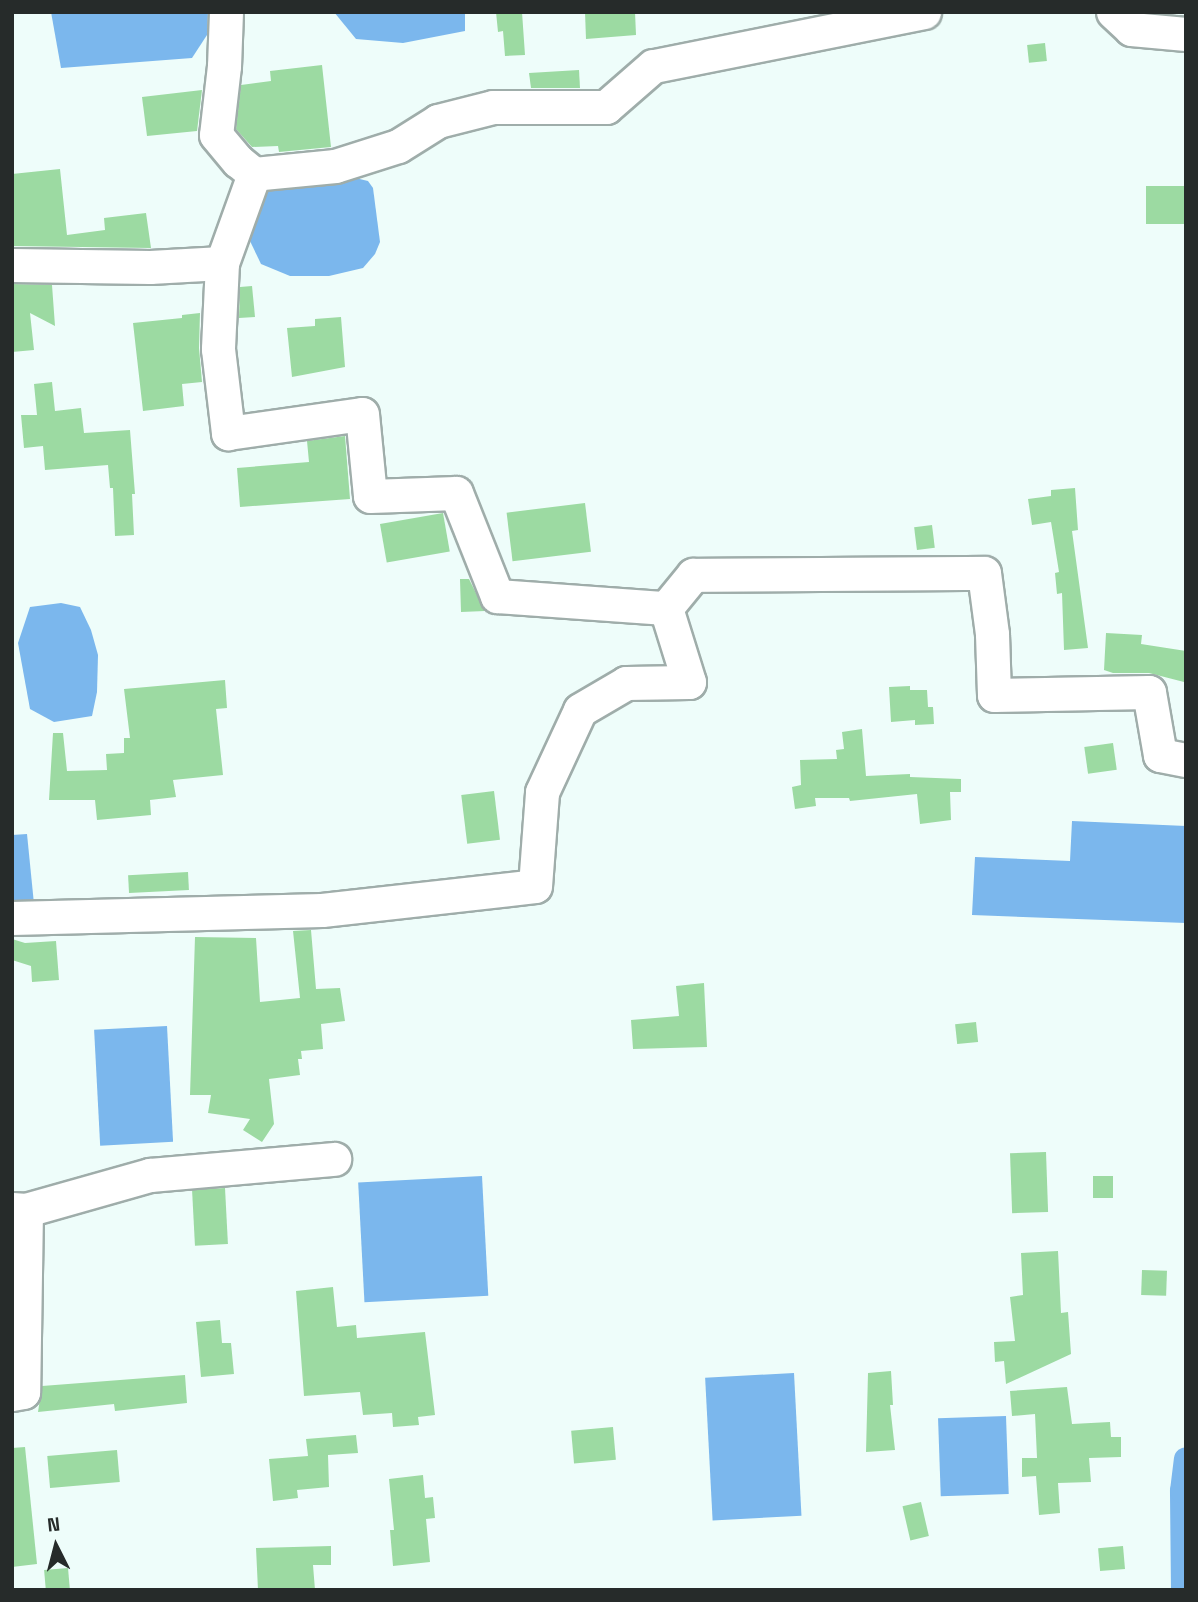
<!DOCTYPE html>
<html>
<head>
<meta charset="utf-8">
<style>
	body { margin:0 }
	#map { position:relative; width:1198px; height:1602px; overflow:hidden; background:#eefdfa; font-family:"Space Grotesk",sans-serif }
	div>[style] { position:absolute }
	.water>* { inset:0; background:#7bb7ed; transform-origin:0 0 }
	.canal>* { height:24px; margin:-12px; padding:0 12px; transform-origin:12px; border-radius:12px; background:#7bb7ed }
	.building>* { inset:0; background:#9cdaa2; transform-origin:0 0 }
	.roads { filter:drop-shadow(2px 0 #9fadaa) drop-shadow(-2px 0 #9fadaa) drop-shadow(0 2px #9fadaa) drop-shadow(0 -2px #9fadaa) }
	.minor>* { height:33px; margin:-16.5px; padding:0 16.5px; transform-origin:16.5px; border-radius:16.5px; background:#fff }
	span { translate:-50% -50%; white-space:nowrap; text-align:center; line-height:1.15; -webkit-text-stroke:5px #eefdfa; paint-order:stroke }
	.frame { position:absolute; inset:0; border:14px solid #262b2a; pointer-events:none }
	.north { position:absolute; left:21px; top:1511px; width:70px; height:70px; -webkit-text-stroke:5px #eefdfa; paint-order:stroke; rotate:354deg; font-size:19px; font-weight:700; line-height:28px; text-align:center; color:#262b2a }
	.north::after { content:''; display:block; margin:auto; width:24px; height:32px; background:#262b2a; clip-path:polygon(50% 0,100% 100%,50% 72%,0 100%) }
</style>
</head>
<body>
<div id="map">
	<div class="water">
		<i style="clip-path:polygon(51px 12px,208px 12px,207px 35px,192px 58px,61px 68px)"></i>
		<i style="clip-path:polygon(334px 12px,465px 12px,465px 31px,403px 43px,356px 39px)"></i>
		<i style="clip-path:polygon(347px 176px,368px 181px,373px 188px,380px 242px,375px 254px,363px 268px,329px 276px,290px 276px,261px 264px,249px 239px,252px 215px,273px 184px)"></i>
		<i style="clip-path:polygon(61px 603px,80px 607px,91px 630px,98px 655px,97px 692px,92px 716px,54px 722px,30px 709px,18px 643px,30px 607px)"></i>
		<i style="clip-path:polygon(1072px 821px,1186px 826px,1186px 923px,972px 915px,975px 857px,1070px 861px)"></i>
		<i style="clip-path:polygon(27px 834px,34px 904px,12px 906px,12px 835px)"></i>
		<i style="left:167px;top:1026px;width:116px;height:73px;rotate:87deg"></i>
		<i style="left:482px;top:1176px;width:120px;height:124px;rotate:87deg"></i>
		<i style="left:794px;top:1373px;width:143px;height:89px;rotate:87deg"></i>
		<i style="left:1006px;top:1416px;width:78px;height:68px;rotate:88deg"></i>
	</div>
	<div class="canal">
		<i style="left:1183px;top:1590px;width:99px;rotate:-90.6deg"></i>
		<i style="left:1182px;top:1491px;width:32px;rotate:-83deg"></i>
	</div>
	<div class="building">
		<i style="clip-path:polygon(496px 12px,522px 12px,525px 55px,505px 56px,503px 31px,498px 32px)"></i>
		<i style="clip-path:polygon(585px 12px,635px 12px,636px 35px,586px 39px)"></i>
		<i style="left:1045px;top:43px;width:18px;height:18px;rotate:84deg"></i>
		<i style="clip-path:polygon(322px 65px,331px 147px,279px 152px,278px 146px,252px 147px,236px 129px,241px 85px,271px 81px,270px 71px)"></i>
		<i style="clip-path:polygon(579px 70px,580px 88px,531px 88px,529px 73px)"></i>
		<i style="clip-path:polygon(202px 90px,197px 131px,147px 136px,142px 97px)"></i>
		<i style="clip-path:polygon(60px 169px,67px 235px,105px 230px,104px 218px,146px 213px,151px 248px,12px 246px,12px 174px)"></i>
		<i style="left:1186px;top:186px;width:38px;height:40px;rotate:90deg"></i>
		<i style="clip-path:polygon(13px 284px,52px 285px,55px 326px,30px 313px,34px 350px,12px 352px)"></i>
		<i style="clip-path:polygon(252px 286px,255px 317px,239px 318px,240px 287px)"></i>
		<i style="clip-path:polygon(200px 313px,199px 348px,202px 382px,182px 384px,184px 406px,143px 411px,133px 323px,182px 318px,182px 315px)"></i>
		<i style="clip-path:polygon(341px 317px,345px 367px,292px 377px,287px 328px,315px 326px,315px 319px)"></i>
		<i style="clip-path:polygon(52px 382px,55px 411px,81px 408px,84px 433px,130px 430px,135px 494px,132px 494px,134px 535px,115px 536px,113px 488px,110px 488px,108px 465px,45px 470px,43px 446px,24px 448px,21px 415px,37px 415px,34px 384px)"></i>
		<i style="clip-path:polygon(345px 436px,350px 499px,240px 507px,237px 468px,309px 462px,307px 441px)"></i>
		<i style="clip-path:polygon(1075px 488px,1078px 530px,1072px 531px,1088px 648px,1064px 650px,1062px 593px,1057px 594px,1055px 573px,1059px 572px,1051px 522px,1032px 525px,1028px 499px,1051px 496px,1051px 490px)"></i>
		<i style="left:585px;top:503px;width:49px;height:79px;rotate:83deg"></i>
		<i style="left:443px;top:513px;width:39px;height:64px;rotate:80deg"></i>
		<i style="left:932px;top:525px;width:23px;height:18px;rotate:83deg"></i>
		<i style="clip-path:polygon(460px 579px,469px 579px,485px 611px,461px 612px)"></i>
		<i style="clip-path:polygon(1106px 633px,1142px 635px,1141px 644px,1186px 651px,1184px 682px,1149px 673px,1113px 673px,1104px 670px)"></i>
		<i style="clip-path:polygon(225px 680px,227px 708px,216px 709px,223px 775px,173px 780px,176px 797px,150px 800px,151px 815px,97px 820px,95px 800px,49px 800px,53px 733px,63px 733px,67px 771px,107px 770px,106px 754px,124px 753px,124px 738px,130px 738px,124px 689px)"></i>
		<i style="clip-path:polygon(910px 686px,910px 690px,927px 690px,928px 707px,933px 707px,934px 724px,915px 725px,915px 720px,891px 722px,889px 687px)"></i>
		<i style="clip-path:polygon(862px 729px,866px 776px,910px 774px,910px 777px,961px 779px,961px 792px,950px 792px,951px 820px,920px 824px,917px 794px,850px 801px,849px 798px,815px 798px,816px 806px,795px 809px,792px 787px,801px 785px,800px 760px,837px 759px,836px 750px,844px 749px,842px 732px)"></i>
		<i style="left:1113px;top:743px;width:27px;height:29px;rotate:82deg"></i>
		<i style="left:494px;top:791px;width:49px;height:33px;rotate:83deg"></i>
		<i style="left:188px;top:872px;width:18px;height:60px;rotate:87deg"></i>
		<i style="clip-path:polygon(311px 930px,316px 989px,340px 988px,345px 1021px,321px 1024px,323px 1049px,301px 1051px,302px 1059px,298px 1059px,300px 1075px,269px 1079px,274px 1124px,262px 1142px,243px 1130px,250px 1119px,208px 1113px,211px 1095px,190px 1095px,195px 937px,256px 938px,260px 1002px,300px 998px,293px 931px)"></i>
		<i style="clip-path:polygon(12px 939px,25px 943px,56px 941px,59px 980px,32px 982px,31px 966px,12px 960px)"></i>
		<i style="clip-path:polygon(704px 983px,707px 1047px,633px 1049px,631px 1020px,679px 1016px,676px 986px)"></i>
		<i style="left:976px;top:1022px;width:20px;height:21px;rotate:84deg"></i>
		<i style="left:1046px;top:1152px;width:60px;height:36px;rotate:88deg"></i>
		<i style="left:1113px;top:1176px;width:22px;height:20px;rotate:90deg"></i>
		<i style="left:225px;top:1188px;width:56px;height:33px;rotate:87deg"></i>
		<i style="clip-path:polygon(1058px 1251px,1061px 1313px,1068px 1312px,1071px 1354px,1006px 1384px,1004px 1361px,995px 1362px,994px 1342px,1015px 1341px,1010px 1297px,1023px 1295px,1021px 1253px)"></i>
		<i style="left:1142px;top:1270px;width:25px;height:25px;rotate:2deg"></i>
		<i style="clip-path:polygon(333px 1287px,337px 1327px,356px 1325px,357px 1338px,425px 1332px,435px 1415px,418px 1417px,419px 1425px,393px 1427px,392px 1413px,363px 1415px,360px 1392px,304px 1396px,296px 1291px)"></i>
		<i style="clip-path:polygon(220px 1320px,222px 1343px,231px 1343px,234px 1374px,201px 1377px,196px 1322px)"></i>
		<i style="clip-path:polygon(891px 1371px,893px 1405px,890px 1405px,895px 1450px,866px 1452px,868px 1373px)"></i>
		<i style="clip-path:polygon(185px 1375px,187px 1403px,115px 1411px,114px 1404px,38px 1412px,42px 1386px)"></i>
		<i style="clip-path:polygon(1067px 1387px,1072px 1424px,1110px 1422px,1111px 1437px,1121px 1437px,1121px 1457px,1089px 1458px,1091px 1482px,1058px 1483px,1060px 1513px,1039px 1515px,1036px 1476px,1022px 1477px,1022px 1458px,1037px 1458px,1035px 1414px,1012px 1416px,1010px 1391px)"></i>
		<i style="left:613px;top:1427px;width:33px;height:42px;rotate:85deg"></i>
		<i style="clip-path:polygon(356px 1435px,358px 1453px,328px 1455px,329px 1487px,297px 1490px,298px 1498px,273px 1501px,269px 1459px,308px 1456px,306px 1439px)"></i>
		<i style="clip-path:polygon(25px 1447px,37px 1564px,12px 1567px,12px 1448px)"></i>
		<i style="left:117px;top:1450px;width:32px;height:70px;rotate:85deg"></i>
		<i style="clip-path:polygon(423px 1475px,425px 1498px,433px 1497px,435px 1518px,426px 1519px,430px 1562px,393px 1566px,390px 1530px,394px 1530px,389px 1479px)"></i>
		<i style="left:921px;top:1502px;width:35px;height:19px;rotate:77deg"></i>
		<i style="clip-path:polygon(331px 1546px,331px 1565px,313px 1565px,315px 1590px,258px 1590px,256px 1548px)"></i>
		<i style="left:1123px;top:1546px;width:23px;height:25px;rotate:85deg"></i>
		<i style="left:68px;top:1568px;width:22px;height:24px;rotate:85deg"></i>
	</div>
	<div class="roads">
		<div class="minor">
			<i style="left:226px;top:12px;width:54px;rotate:92.1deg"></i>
			<i style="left:224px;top:66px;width:69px;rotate:96.6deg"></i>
			<i style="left:216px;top:135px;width:34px;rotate:50deg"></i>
			<i style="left:238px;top:161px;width:21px;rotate:39deg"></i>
			<i style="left:924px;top:12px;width:276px;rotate:168.7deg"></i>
			<i style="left:653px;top:66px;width:62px;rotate:138.9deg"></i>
			<i style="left:606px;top:107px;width:113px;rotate:180deg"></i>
			<i style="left:493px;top:107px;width:57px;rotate:165.7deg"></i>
			<i style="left:438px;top:121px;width:47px;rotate:148deg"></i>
			<i style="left:398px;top:146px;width:66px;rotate:162.4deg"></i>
			<i style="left:335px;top:166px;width:81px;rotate:174.4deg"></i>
			<i style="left:254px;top:174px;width:95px;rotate:109.8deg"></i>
			<i style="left:222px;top:263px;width:86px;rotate:92.7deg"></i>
			<i style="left:218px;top:349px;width:85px;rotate:83.2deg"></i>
			<i style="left:228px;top:433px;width:135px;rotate:-8.1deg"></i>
			<i style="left:362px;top:414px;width:82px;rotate:84.4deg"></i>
			<i style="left:370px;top:496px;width:86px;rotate:-2deg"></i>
			<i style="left:456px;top:493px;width:111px;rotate:68.3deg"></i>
			<i style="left:497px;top:596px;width:169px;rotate:4.1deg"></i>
			<i style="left:666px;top:608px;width:43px;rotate:-50.7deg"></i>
			<i style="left:693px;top:575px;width:291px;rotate:-0.4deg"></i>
			<i style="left:984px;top:573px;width:62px;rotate:82.5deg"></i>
			<i style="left:992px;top:634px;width:61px;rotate:88.1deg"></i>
			<i style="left:994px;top:695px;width:155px;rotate:-1.1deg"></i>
			<i style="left:1149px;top:692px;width:64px;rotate:80.1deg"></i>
			<i style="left:1160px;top:755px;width:26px;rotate:11deg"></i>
			<i style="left:1113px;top:12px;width:25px;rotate:43deg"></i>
			<i style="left:1131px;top:29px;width:55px;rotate:5.2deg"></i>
			<i style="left:12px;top:265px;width:138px;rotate:0.8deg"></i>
			<i style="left:150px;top:267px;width:72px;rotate:-3.2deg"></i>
			<i style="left:12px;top:918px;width:310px;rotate:-1.5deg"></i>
			<i style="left:322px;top:910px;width:214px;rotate:-6.4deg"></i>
			<i style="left:535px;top:886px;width:94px;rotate:-85.7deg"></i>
			<i style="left:542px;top:792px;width:90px;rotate:-65.1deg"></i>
			<i style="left:580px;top:710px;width:53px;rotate:-30.4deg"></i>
			<i style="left:626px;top:683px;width:63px;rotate:-0.9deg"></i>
			<i style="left:689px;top:682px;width:77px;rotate:-107.3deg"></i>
			<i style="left:12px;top:1209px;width:14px;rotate:4deg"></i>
			<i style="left:26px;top:1210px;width:182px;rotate:90.9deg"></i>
			<i style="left:23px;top:1392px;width:11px;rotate:170deg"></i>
			<i style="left:26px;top:1210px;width:129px;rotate:-15.8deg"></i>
			<i style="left:150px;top:1175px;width:185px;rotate:-5deg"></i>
		</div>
	</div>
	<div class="frame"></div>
	<div class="north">N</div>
</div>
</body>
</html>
